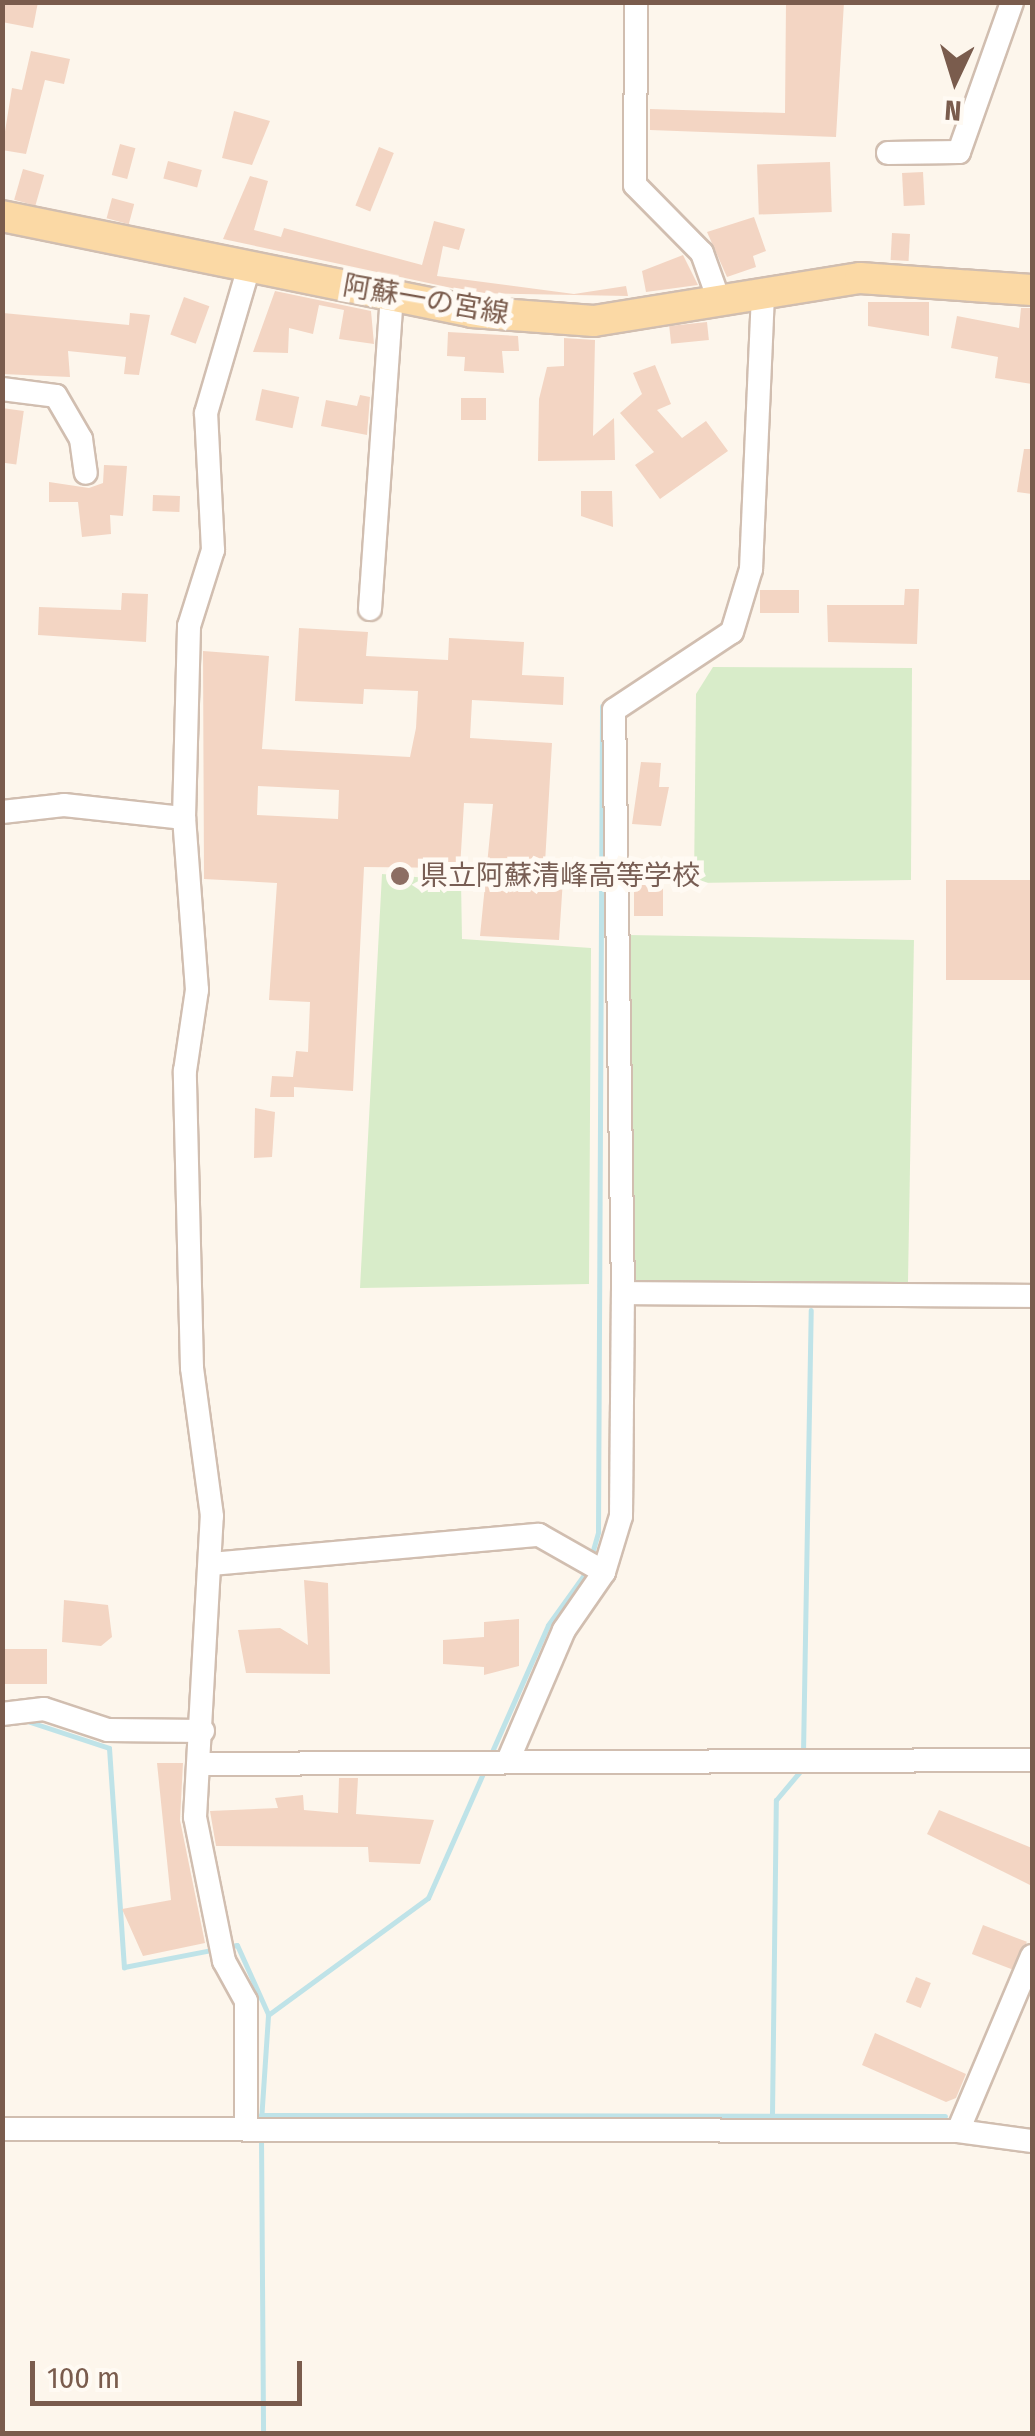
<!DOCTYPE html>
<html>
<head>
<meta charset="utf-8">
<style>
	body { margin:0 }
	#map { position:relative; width:1035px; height:2436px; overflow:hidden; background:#fdf6ec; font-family:"Fira Sans Condensed","Noto Sans JP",sans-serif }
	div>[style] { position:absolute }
	.green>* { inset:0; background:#d8ecc9; transform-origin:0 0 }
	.stream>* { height:5px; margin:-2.5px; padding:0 2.5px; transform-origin:2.5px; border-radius:2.5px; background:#bfe3e8 }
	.building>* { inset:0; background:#f3d5c3; transform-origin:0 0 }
	.roads { filter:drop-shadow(2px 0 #d1beb0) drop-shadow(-2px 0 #d1beb0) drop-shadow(0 2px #d1beb0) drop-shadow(0 -2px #d1beb0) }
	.minor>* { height:22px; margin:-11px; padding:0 11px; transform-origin:11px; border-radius:11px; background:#fff }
	.major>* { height:30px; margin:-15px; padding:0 15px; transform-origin:15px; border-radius:15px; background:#fbd9a5 }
	.dots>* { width:28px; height:28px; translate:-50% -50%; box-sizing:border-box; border:5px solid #fffaf3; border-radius:50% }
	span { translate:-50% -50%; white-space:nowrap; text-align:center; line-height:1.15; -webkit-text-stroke:10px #fffaf3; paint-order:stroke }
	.street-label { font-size:28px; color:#7a5c4d }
	.education-label { font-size:28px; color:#785e54 }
	.left { translate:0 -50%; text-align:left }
	.frame { position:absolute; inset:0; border:5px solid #7a5c4d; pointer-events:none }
	.north { position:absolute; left:905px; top:30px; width:100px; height:100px; -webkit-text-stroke:8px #fffaf3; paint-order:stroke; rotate:184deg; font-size:28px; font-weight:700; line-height:40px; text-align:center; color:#7a5c4d }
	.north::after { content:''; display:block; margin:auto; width:35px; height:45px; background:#7a5c4d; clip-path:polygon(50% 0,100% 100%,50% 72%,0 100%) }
	.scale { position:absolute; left:30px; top:2361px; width:272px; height:45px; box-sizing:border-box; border:5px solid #7a5c4d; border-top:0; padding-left:12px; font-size:30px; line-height:35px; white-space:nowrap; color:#7a5c4d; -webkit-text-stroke:8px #fffaf3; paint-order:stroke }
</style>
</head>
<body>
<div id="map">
	<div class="green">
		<i style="clip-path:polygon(713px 667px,912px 668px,911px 880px,694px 883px,696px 694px)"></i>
		<i style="clip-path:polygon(382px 874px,461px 881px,462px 939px,591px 948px,589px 1284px,360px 1288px)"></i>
		<i style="left:628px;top:935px;width:286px;height:346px;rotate:1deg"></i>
	</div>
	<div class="stream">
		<i style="left:591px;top:1557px;width:26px;rotate:-74deg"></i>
		<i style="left:598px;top:1532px;width:826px;rotate:-89.72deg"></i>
		<i style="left:30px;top:1722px;width:83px;rotate:18.2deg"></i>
		<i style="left:109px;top:1748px;width:220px;rotate:86.1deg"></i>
		<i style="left:124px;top:1967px;width:95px;rotate:-11deg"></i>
		<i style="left:803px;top:1753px;width:443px;rotate:-89deg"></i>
		<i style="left:490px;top:1756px;width:143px;rotate:-66.1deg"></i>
		<i style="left:548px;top:1625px;width:65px;rotate:-54.4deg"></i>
		<i style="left:228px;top:1947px;width:9px;rotate:-13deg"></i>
		<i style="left:237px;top:1945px;width:76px;rotate:65.8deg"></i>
		<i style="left:261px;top:2115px;width:684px;rotate:0.08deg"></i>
		<i style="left:772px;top:2115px;width:315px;rotate:-89.3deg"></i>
		<i style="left:776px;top:1800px;width:40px;rotate:-50deg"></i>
		<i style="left:261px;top:2121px;width:106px;rotate:-86.2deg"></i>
		<i style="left:268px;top:2015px;width:198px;rotate:-36.2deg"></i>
		<i style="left:428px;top:1898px;width:139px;rotate:-66.2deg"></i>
		<i style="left:261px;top:2137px;width:297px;rotate:89.6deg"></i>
	</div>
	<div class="building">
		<i style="clip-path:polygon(2px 2px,38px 2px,33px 28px,2px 22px)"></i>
		<i style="clip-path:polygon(786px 2px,844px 2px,836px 137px,650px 130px,650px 109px,785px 113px)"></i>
		<i style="clip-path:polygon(31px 51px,70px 59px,64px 84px,45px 80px,26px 154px,2px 150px,12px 88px,22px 90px)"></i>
		<i style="clip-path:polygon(234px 111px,270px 121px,252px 165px,222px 158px)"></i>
		<i style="left:120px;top:144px;width:16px;height:32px;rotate:15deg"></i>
		<i style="left:379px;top:147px;width:16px;height:63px;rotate:22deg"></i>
		<i style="left:168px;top:161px;width:35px;height:18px;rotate:15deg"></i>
		<i style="left:830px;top:162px;width:50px;height:73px;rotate:88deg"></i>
		<i style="left:23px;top:169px;width:22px;height:32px;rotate:16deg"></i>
		<i style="left:923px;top:172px;width:33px;height:21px;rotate:87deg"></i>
		<i style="clip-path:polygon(250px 176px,268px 181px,254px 230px,281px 237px,284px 228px,422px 265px,434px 221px,465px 229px,459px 250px,443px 246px,437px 276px,574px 294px,626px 286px,628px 296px,475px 293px,223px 239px)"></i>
		<i style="left:112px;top:198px;width:23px;height:21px;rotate:15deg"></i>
		<i style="clip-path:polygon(754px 217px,766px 251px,753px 256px,756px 267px,727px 277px,707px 232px)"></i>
		<i style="left:892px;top:233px;width:18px;height:27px;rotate:3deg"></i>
		<i style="clip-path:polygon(683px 255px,698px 285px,646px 292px,642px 271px)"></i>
		<i style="clip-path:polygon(275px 291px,371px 311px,374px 344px,339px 339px,344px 310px,319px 305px,313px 334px,289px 328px,288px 353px,253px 352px)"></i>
		<i style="left:184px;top:297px;width:27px;height:40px;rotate:20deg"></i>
		<i style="clip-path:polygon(868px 302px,929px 302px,929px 336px,868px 326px)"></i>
		<i style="clip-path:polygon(1021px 308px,1032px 308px,1032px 384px,995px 378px,998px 357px,951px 348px,957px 316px,1019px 328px)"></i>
		<i style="clip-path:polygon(3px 313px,129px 325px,130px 313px,150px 315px,139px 375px,124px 374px,126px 357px,68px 351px,70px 377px,2px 374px)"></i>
		<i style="left:707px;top:322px;width:18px;height:38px;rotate:84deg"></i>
		<i style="clip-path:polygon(448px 332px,518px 336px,519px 351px,502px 351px,504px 373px,464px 371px,465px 357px,447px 356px)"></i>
		<i style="clip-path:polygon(564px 338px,595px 340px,593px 436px,614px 418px,615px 460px,538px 461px,539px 399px,547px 367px,564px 366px)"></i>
		<i style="clip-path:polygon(655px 365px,671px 404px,657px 410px,682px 438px,706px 421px,728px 451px,660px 499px,635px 465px,654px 452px,620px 413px,642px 394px,633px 373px)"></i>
		<i style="left:262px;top:389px;width:38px;height:32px;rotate:12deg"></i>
		<i style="clip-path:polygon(360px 395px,370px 397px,367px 435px,321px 426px,326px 400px,357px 406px)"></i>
		<i style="left:461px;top:398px;width:25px;height:22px"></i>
		<i style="left:2px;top:408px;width:22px;height:54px;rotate:8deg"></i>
		<i style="clip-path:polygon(1024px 449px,1032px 449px,1032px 494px,1017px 492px)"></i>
		<i style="clip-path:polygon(104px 465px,127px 466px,123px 516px,110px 515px,111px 534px,82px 537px,78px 502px,49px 502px,49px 482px,89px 488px,103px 483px)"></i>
		<i style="clip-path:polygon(581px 491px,612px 491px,613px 527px,581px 516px)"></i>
		<i style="left:153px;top:495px;width:27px;height:16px;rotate:2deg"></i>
		<i style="clip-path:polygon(905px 589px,919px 589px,917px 644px,828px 642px,827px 605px,904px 605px)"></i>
		<i style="left:799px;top:590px;width:23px;height:39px;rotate:90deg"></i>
		<i style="clip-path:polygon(122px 593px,148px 594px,146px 642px,38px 635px,39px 607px,121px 610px)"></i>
		<i style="clip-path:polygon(evenodd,299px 628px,368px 632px,366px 656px,448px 660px,449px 638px,524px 642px,522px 675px,564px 677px,563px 705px,472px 700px,470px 738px,552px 743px,545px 863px,564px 864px,559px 940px,480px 936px,493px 804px,464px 803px,460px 868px,364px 867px,353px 1091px,294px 1087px,294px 1097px,270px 1097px,272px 1076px,293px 1077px,296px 1051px,308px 1052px,310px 1002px,269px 1000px,277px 883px,204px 879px,203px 651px,269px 656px,262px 749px,410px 757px,416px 728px,418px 691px,364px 689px,363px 704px,295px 701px,299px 628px,258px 786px,339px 790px,338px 819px,257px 815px,258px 786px)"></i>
		<i style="clip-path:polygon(641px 762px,661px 763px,659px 787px,669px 787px,661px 826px,632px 824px)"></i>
		<i style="left:946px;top:880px;width:86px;height:100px"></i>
		<i style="left:663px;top:885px;width:31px;height:29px;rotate:90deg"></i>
		<i style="clip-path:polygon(255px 1108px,275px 1112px,272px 1157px,254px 1158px)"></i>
		<i style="clip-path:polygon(304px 1580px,328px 1583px,330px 1674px,246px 1673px,238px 1630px,280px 1628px,308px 1645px)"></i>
		<i style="clip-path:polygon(64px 1600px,108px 1605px,112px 1637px,101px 1646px,62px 1642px)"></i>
		<i style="clip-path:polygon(519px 1619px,519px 1666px,484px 1675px,484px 1667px,443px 1664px,443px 1640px,484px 1637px,484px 1622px)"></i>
		<i style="left:2px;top:1649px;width:45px;height:35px"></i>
		<i style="clip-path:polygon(157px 1763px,183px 1763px,180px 1820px,205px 1943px,143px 1956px,122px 1909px,171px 1900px)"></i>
		<i style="clip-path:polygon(339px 1778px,358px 1778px,356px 1814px,434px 1820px,420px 1864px,369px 1862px,368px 1847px,216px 1846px,210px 1811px,278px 1808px,275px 1798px,303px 1795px,304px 1810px,338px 1813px)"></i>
		<i style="clip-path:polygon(939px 1810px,1032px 1848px,1032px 1886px,927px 1834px)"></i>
		<i style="left:983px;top:1925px;width:47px;height:31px;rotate:21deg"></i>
		<i style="left:916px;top:1977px;width:16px;height:27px;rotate:22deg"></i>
		<i style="clip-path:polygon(875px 2033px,966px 2074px,956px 2098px,946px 2102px,862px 2065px)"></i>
	</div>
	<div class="roads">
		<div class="minor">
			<i style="left:636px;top:2px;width:183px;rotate:90.3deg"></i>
			<i style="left:635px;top:185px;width:95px;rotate:45.4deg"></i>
			<i style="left:702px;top:253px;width:53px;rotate:70.2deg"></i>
			<i style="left:888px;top:153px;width:71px;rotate:-0.8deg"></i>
			<i style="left:959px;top:152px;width:159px;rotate:-70.5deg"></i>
			<i style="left:2px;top:389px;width:54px;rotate:7.4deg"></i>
			<i style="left:56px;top:396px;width:50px;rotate:59.8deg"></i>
			<i style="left:81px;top:439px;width:34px;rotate:82deg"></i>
			<i style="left:370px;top:609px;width:314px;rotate:-86deg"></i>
			<i style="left:2px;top:812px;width:62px;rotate:-6.4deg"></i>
			<i style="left:64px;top:805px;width:121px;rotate:6.2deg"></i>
			<i style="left:623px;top:1293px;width:583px;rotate:-90.88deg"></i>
			<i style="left:614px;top:710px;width:141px;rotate:-33.5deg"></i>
			<i style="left:732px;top:632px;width:66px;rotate:-73.2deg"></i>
			<i style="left:751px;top:569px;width:272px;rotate:-87.5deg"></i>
			<i style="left:211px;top:1564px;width:329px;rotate:-5.1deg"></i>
			<i style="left:539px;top:1535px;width:75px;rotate:29.6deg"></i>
			<i style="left:2px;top:1714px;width:42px;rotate:-6.8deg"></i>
			<i style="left:44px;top:1709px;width:67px;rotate:18.2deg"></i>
			<i style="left:108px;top:1730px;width:95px;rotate:0.6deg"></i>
			<i style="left:510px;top:1756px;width:137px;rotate:-66.8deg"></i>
			<i style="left:564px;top:1630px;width:70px;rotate:-55.4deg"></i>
			<i style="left:604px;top:1572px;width:59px;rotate:-73.1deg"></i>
			<i style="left:621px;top:1516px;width:223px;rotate:-89.5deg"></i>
			<i style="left:623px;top:1293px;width:409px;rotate:0.4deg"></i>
			<i style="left:199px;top:1764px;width:833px;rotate:-0.28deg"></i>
			<i style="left:246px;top:2127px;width:126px;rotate:-90deg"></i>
			<i style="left:246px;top:2001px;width:46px;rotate:-118.8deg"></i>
			<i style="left:224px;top:1961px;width:147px;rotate:-101.4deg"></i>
			<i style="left:195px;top:1817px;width:301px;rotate:-86.8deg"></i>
			<i style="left:212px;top:1516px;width:149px;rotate:-97.7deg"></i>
			<i style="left:192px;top:1368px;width:297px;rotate:-91.4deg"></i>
			<i style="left:185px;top:1071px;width:82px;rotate:-81.6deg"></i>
			<i style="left:197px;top:990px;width:172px;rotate:-94.3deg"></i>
			<i style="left:184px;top:818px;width:192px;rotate:-88.5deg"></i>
			<i style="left:189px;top:626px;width:80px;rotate:-72.5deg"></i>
			<i style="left:213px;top:550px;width:137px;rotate:-92.9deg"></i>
			<i style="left:206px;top:413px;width:152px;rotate:-73.6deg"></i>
			<i style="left:2px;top:2129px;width:956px;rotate:0.12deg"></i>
			<i style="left:958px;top:2131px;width:75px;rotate:7.7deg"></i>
			<i style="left:958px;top:2131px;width:190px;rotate:-67.1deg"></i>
		</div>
		<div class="major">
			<i style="left:2px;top:216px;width:480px;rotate:11.5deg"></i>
			<i style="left:472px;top:312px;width:122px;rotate:4.2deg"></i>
			<i style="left:594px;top:321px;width:269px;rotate:-9.2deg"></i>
			<i style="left:860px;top:278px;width:172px;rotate:4deg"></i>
		</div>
	</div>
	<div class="dots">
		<i style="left:400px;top:876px;background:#8d6e63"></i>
	</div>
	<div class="street-label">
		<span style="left:426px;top:300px;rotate:10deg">阿蘇一の宮線</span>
	</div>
	<div class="education-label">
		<span class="left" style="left:420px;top:876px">県立阿蘇清峰高等学校</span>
	</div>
	<div class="frame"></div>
	<div class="north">N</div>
	<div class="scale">100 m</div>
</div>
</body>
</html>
